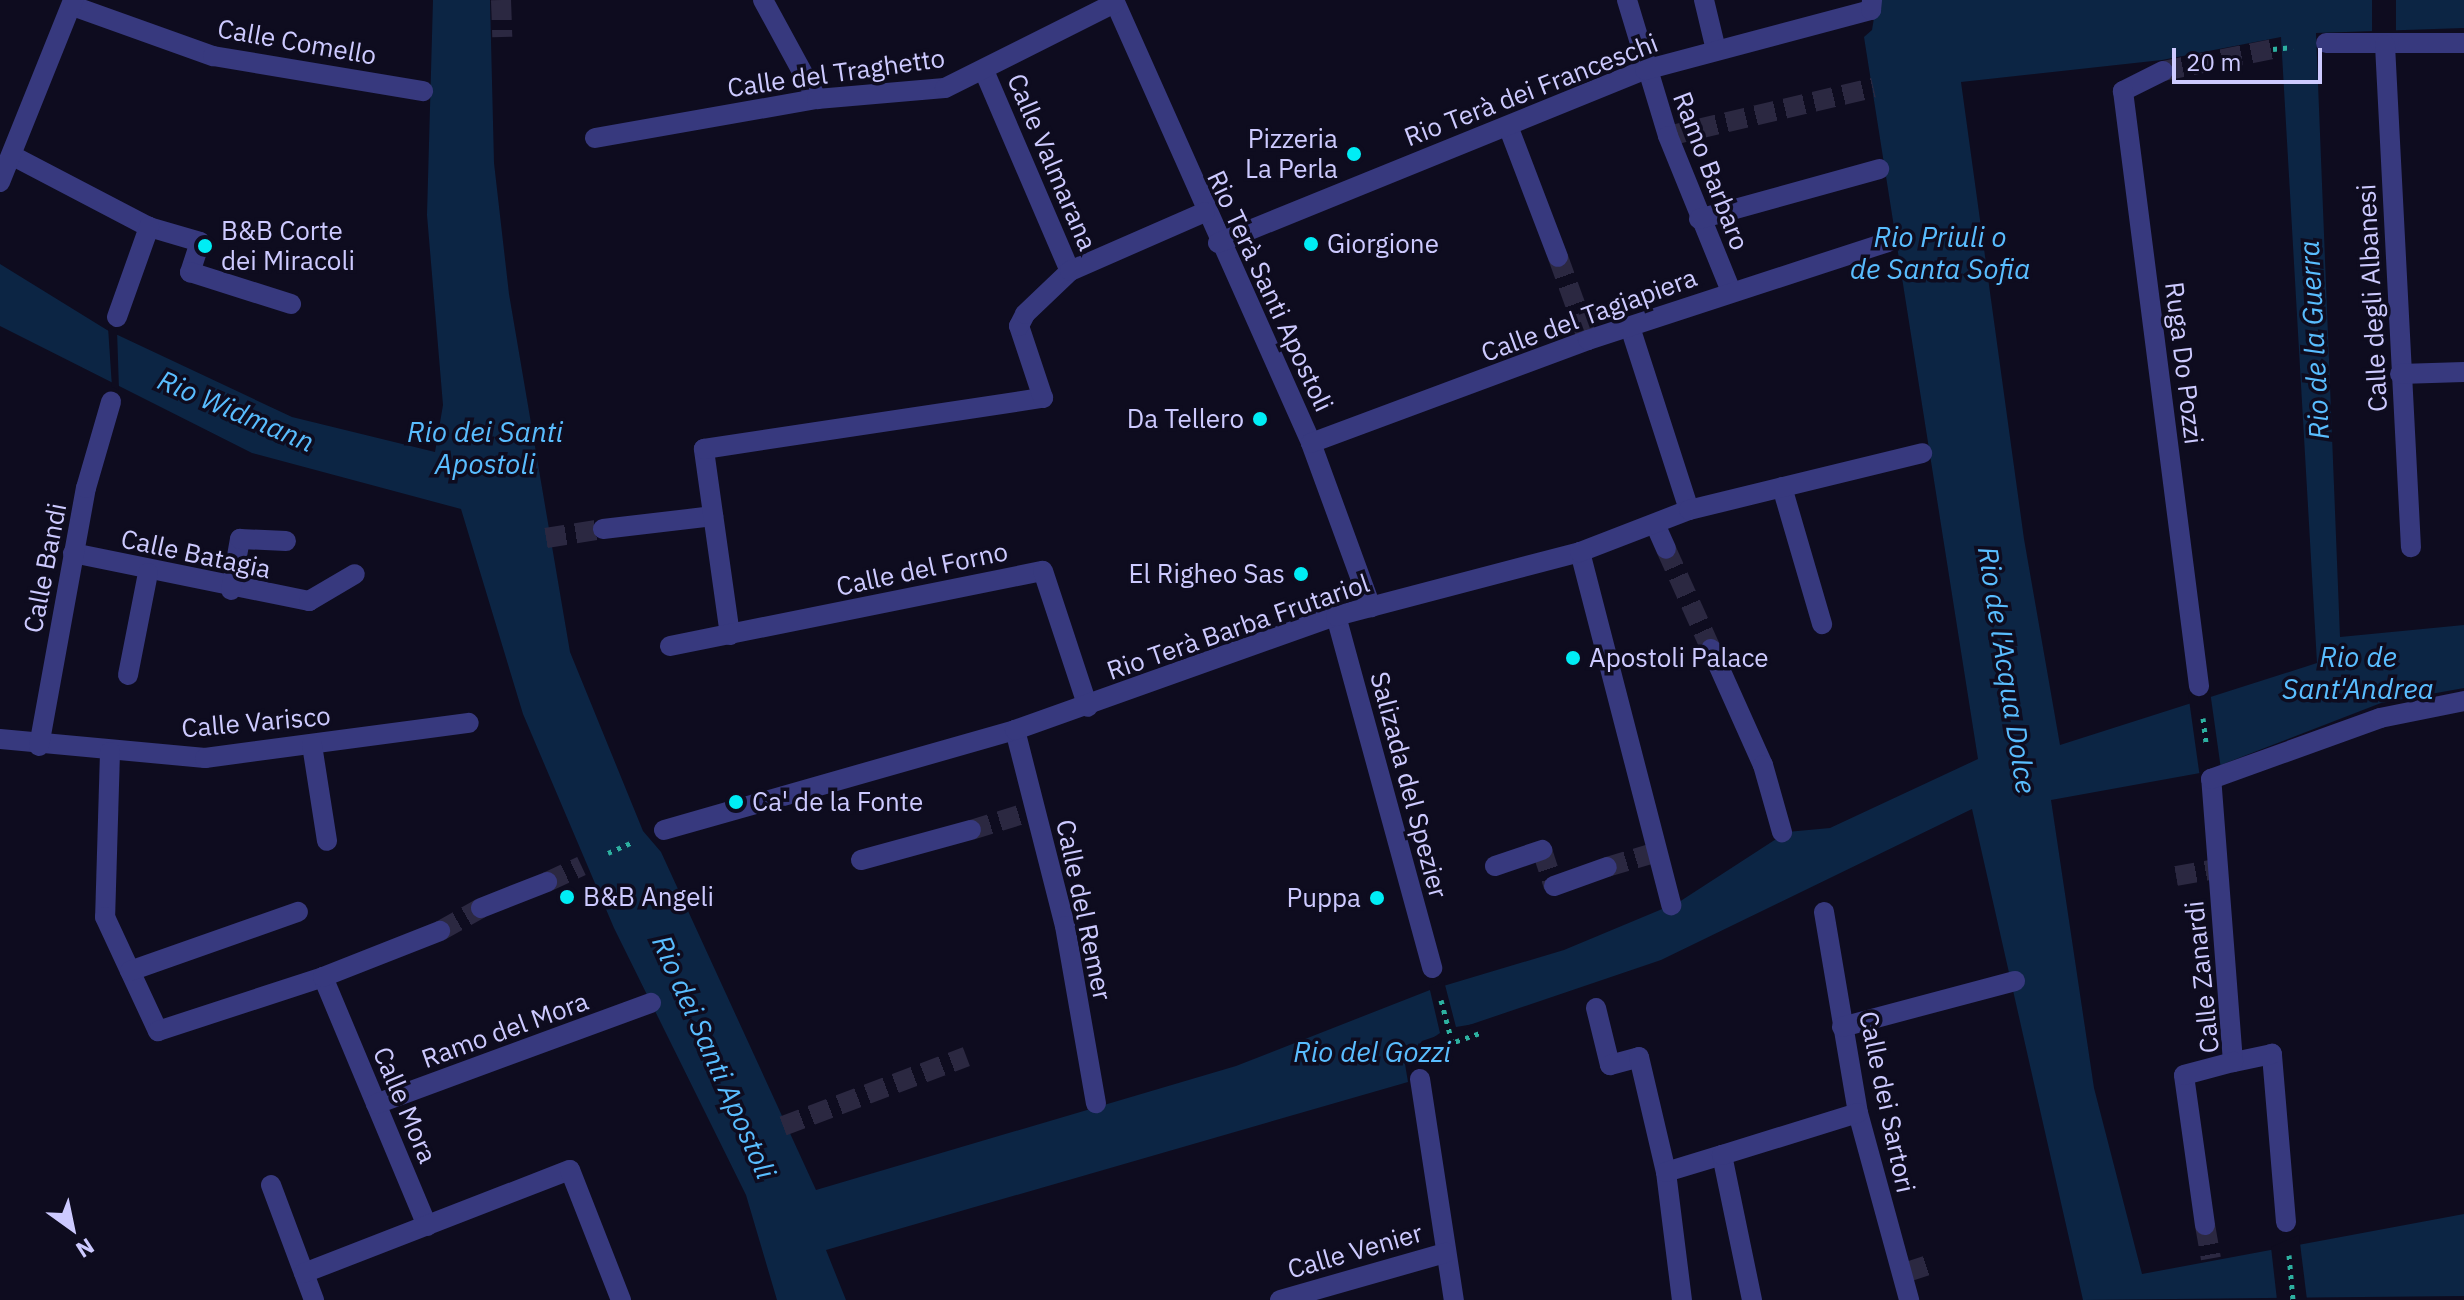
<!DOCTYPE html>
<html>
<head>
<meta charset="utf-8">
<style>
	body { margin:0 }
	#map { position:relative; width:2464px; height:1300px; overflow:hidden; background:#0e0c1f; font-family:"IBM Plex Sans",sans-serif }
	div>[style] { position:absolute }
	.water>* { inset:0; background:#0c2544 }
	.pier>* { inset:0; background:#0e0c1f; transform-origin:0 0 }
	.minor-tunnel>* { height:20px; margin-top:-10px; transform-origin:0; background:repeating-linear-gradient(90deg,#2b2841 0 20px,transparent 0 30px) }
	.path>* { height:5px; margin-top:-2.5px; transform-origin:0; background:repeating-linear-gradient(90deg,#2db0a0 0 4px,transparent 0 10px) }
	.minor>* { height:20px; margin:-10px; padding:0 10px; transform-origin:10px; border-radius:10px; background:#37397e }
	.dots>* { width:22px; height:22px; translate:-50% -50%; box-sizing:border-box; border:4px solid #0e0c1f; border-radius:50% }
	span { translate:-50% -50%; white-space:nowrap; text-align:center; line-height:1.15; -webkit-text-stroke:7px #0e0c1f; paint-order:stroke }
	.street-label { font-size:26px; color:#cdcaff }
	.poi-label { font-size:26px; color:#cdcaff }
	.right { translate:-100% -50%; text-align:right }
	.left { translate:0 -50%; text-align:left }
	.water-label { font-size:28px; color:#59bdff; font-style:italic }
	.north { position:absolute; left:32px; top:1188px; width:80px; height:80px; -webkit-text-stroke:6px #0e0c1f; paint-order:stroke; rotate:147deg; font-size:22px; font-weight:700; line-height:32px; text-align:center; color:#cdcaff }
	.north::after { content:''; display:block; margin:auto; width:28px; height:36px; background:#cdcaff; clip-path:polygon(50% 0,100% 100%,50% 72%,0 100%) }
	.scale { position:absolute; left:2172px; top:48px; width:150px; height:36px; box-sizing:border-box; border:4px solid #cdcaff; border-top:0; padding-left:10px; font-size:24px; line-height:28px; white-space:nowrap; color:#cdcaff; -webkit-text-stroke:6px #0e0c1f; paint-order:stroke }
</style>
</head>
<body>
<div id="map">
	<div class="water">
		<i style="clip-path:polygon(evenodd,433px 0,490px 0,494px 163px,509px 294px,570px 652px,643px 831px,661px 852px,816px 1190px,1236px 1066px,1430px 990px,1564px 950px,1679px 902px,1787px 832px,1830px 828px,1978px 759px,1864px 37px,1872px 30px,1877px 0,2464px 0,2464px 28px,2316px 33px,2340px 637px,2464px 625px,2464px 688px,2381px 703px,2200px 773px,2051px 800px,2094px 1088px,2142px 1274px,2464px 1214px,2464px 1296px,2083px 1300px,1972px 809px,1661px 960px,1422px 1041px,1405px 1064px,1408px 1082px,826px 1250px,846px 1300px,777px 1300px,746px 1195px,614px 928px,523px 714px,461px 509px,252px 453px,0 326px,0 264px,107px 330px,292px 417px,435px 452px,443px 405px,427px 215px,433px 0,2281px 37px,2317px 663px,2060px 745px,2024px 539px,1961px 82px,2162px 60px,2281px 37px)"></i>
	</div>
	<div class="pier">
		<i style="left:2372px;top:0;width:24px;height:34px"></i>
		<i style="clip-path:polygon(108px 327px,117px 330px,119px 390px,112px 387px)"></i>
		<i style="left:2210px;top:691px;width:80px;height:22px;rotate:82deg"></i>
		<i style="clip-path:polygon(1444px 981px,1456px 1027px,1480px 1023px,1416px 1050px,1408px 1082px,1408px 1055px,1440px 1033px,1429px 986px)"></i>
		<i style="clip-path:polygon(2299px 1235px,2307px 1300px,2277px 1300px,2271px 1247px)"></i>
	</div>
	<div class="minor-tunnel">
		<i style="left:501px;top:0;width:37px;rotate:88deg"></i>
		<i style="left:2163px;top:71px;width:112px;rotate:-11.3deg"></i>
		<i style="left:1668px;top:136px;width:211px;rotate:-13.2deg"></i>
		<i style="left:1558px;top:257px;width:88px;rotate:70.1deg"></i>
		<i style="left:546px;top:538px;width:58px;rotate:-9deg"></i>
		<i style="left:1666px;top:549px;width:110px;rotate:65.8deg"></i>
		<i style="left:971px;top:830px;width:68px;rotate:-17.1deg"></i>
		<i style="left:1542px;top:850px;width:38px;rotate:72deg"></i>
		<i style="left:1607px;top:867px;width:52px;rotate:-16.7deg"></i>
		<i style="left:2176px;top:876px;width:36px;rotate:-10deg"></i>
		<i style="left:547px;top:882px;width:38px;rotate:-25deg"></i>
		<i style="left:440px;top:931px;width:47px;rotate:-29.3deg"></i>
		<i style="left:783px;top:1126px;width:196px;rotate:-20.7deg"></i>
		<i style="left:2205px;top:1225px;width:34px;rotate:80deg"></i>
		<i style="left:1907px;top:1272px;width:29px;rotate:-18deg"></i>
	</div>
	<div class="path">
		<i style="left:2273px;top:49px;width:20px;rotate:-6deg"></i>
		<i style="left:2203px;top:718px;width:26px;rotate:83deg"></i>
		<i style="left:608px;top:853px;width:27px;rotate:-24deg"></i>
		<i style="left:1441px;top:1000px;width:43px;rotate:75.3deg"></i>
		<i style="left:1437px;top:1048px;width:49px;rotate:-19.2deg"></i>
		<i style="left:2289px;top:1255px;width:45px;rotate:84.9deg"></i>
	</div>
	<div class="minor">
		<i style="left:763px;top:0;width:113px;rotate:61.4deg"></i>
		<i style="left:1114px;top:0;width:485px;rotate:66deg"></i>
		<i style="left:1311px;top:443px;width:175px;rotate:69.9deg"></i>
		<i style="left:1627px;top:0;width:142px;rotate:73.2deg"></i>
		<i style="left:1668px;top:136px;width:167px;rotate:67.9deg"></i>
		<i style="left:1704px;top:0;width:51px;rotate:76.5deg"></i>
		<i style="left:73px;top:6px;width:149px;rotate:19.7deg"></i>
		<i style="left:213px;top:56px;width:213px;rotate:9.5deg"></i>
		<i style="left:2326px;top:43px;width:138px"></i>
		<i style="left:2385px;top:45px;width:503px;rotate:87.04deg"></i>
		<i style="left:2163px;top:71px;width:45px;rotate:153.4deg"></i>
		<i style="left:2123px;top:91px;width:600px;rotate:82.72deg"></i>
		<i style="left:985px;top:73px;width:215px;rotate:66.8deg"></i>
		<i style="left:1508px;top:126px;width:140px;rotate:69.1deg"></i>
		<i style="left:595px;top:138px;width:225px;rotate:-10deg"></i>
		<i style="left:817px;top:99px;width:128px;rotate:-4.9deg"></i>
		<i style="left:945px;top:88px;width:190px;rotate:-26.6deg"></i>
		<i style="left:13px;top:156px;width:153px;rotate:27.6deg"></i>
		<i style="left:149px;top:227px;width:53px;rotate:16.4deg"></i>
		<i style="left:200px;top:242px;width:32px;rotate:108deg"></i>
		<i style="left:190px;top:272px;width:106px;rotate:17.6deg"></i>
		<i style="left:0;top:182px;width:196px;rotate:-68.1deg"></i>
		<i style="left:1699px;top:219px;width:187px;rotate:-15.5deg"></i>
		<i style="left:1218px;top:243px;width:461px;rotate:-22.1deg"></i>
		<i style="left:1645px;top:70px;width:234px;rotate:-14.9deg"></i>
		<i style="left:1871px;top:10px;width:10px;rotate:-84deg"></i>
		<i style="left:117px;top:317px;width:96px;rotate:-70.4deg"></i>
		<i style="left:1630px;top:327px;width:192px;rotate:72.1deg"></i>
		<i style="left:2400px;top:374px;width:64px;rotate:-1.8deg"></i>
		<i style="left:1311px;top:443px;width:296px;rotate:-20.4deg"></i>
		<i style="left:1588px;top:340px;width:315px;rotate:-18.1deg"></i>
		<i style="left:1782px;top:487px;width:143px;rotate:73.7deg"></i>
		<i style="left:1655px;top:524px;width:27px;rotate:66deg"></i>
		<i style="left:603px;top:529px;width:111px;rotate:-6.7deg"></i>
		<i style="left:1580px;top:552px;width:365px;rotate:75.5deg"></i>
		<i style="left:73px;top:553px;width:241px;rotate:11.5deg"></i>
		<i style="left:309px;top:601px;width:53px;rotate:-30.4deg"></i>
		<i style="left:231px;top:590px;width:52px;rotate:-80deg"></i>
		<i style="left:240px;top:539px;width:46px;rotate:2.5deg"></i>
		<i style="left:1336px;top:616px;width:365px;rotate:74.7deg"></i>
		<i style="left:730px;top:635px;width:188px;rotate:-98deg"></i>
		<i style="left:704px;top:449px;width:343px;rotate:-8.6deg"></i>
		<i style="left:1043px;top:398px;width:76px;rotate:-108.4deg"></i>
		<i style="left:1019px;top:326px;width:13px;rotate:-63deg"></i>
		<i style="left:1025px;top:314px;width:62px;rotate:-43.7deg"></i>
		<i style="left:1070px;top:271px;width:147px;rotate:-23.6deg"></i>
		<i style="left:670px;top:646px;width:380px;rotate:-11.4deg"></i>
		<i style="left:1043px;top:571px;width:143px;rotate:71.7deg"></i>
		<i style="left:1711px;top:649px;width:127px;rotate:65.9deg"></i>
		<i style="left:1763px;top:765px;width:70px;rotate:74.2deg"></i>
		<i style="left:128px;top:675px;width:104px;rotate:-78.9deg"></i>
		<i style="left:1015px;top:730px;width:202px;rotate:75.7deg"></i>
		<i style="left:1065px;top:926px;width:180px;rotate:80.1deg"></i>
		<i style="left:0;top:739px;width:206px;rotate:5.3deg"></i>
		<i style="left:205px;top:758px;width:266px;rotate:-7.6deg"></i>
		<i style="left:312px;top:745px;width:97px;rotate:81.1deg"></i>
		<i style="left:39px;top:746px;width:262px;rotate:-79.7deg"></i>
		<i style="left:86px;top:488px;width:90px;rotate:-73.8deg"></i>
		<i style="left:110px;top:752px;width:165px;rotate:91.7deg"></i>
		<i style="left:105px;top:917px;width:126px;rotate:65.1deg"></i>
		<i style="left:158px;top:1031px;width:174px;rotate:-18.1deg"></i>
		<i style="left:323px;top:977px;width:270px;rotate:67.3deg"></i>
		<i style="left:664px;top:830px;width:365px;rotate:-15.9deg"></i>
		<i style="left:1015px;top:730px;width:341px;rotate:-19.6deg"></i>
		<i style="left:1336px;top:616px;width:252px;rotate:-14.7deg"></i>
		<i style="left:1580px;top:552px;width:117px;rotate:-21.1deg"></i>
		<i style="left:1689px;top:510px;width:240px;rotate:-13.7deg"></i>
		<i style="left:861px;top:860px;width:114px;rotate:-15.3deg"></i>
		<i style="left:1495px;top:866px;width:50px;rotate:-18.8deg"></i>
		<i style="left:1554px;top:886px;width:56px;rotate:-19.7deg"></i>
		<i style="left:481px;top:908px;width:71px;rotate:-21.5deg"></i>
		<i style="left:1824px;top:912px;width:204px;rotate:80.4deg"></i>
		<i style="left:1858px;top:1113px;width:194px;rotate:74.7deg"></i>
		<i style="left:130px;top:971px;width:178px;rotate:-19.4deg"></i>
		<i style="left:323px;top:977px;width:126px;rotate:-21.5deg"></i>
		<i style="left:1596px;top:1008px;width:59px;rotate:76.2deg"></i>
		<i style="left:1610px;top:1065px;width:30px;rotate:-15deg"></i>
		<i style="left:1639px;top:1057px;width:118px;rotate:76.8deg"></i>
		<i style="left:1666px;top:1172px;width:129px;rotate:82.9deg"></i>
		<i style="left:1842px;top:1027px;width:179px;rotate:-14.9deg"></i>
		<i style="left:1420px;top:1079px;width:224px;rotate:81.3deg"></i>
		<i style="left:376px;top:1104px;width:293px;rotate:-20.2deg"></i>
		<i style="left:1666px;top:1172px;width:59px;rotate:-16.9deg"></i>
		<i style="left:271px;top:1185px;width:123px;rotate:69.5deg"></i>
		<i style="left:2286px;top:1222px;width:169px;rotate:-94.8deg"></i>
		<i style="left:2272px;top:1054px;width:40px;rotate:168deg"></i>
		<i style="left:2233px;top:1062px;width:284px;rotate:-94.4deg"></i>
		<i style="left:2211px;top:779px;width:180px;rotate:-19.8deg"></i>
		<i style="left:2380px;top:718px;width:86px;rotate:-11.4deg"></i>
		<i style="left:2205px;top:1225px;width:151px;rotate:-98deg"></i>
		<i style="left:2184px;top:1075px;width:51px;rotate:-14.9deg"></i>
		<i style="left:304px;top:1273px;width:285px;rotate:-21.2deg"></i>
		<i style="left:570px;top:1170px;width:140px;rotate:68.6deg"></i>
		<i style="left:1280px;top:1300px;width:172px;rotate:-15.9deg"></i>
		<i style="left:1752px;top:1300px;width:148px;rotate:-101.7deg"></i>
		<i style="left:1722px;top:1155px;width:142px;rotate:-17.2deg"></i>
	</div>
	<div class="dots">
		<i style="left:1354px;top:154px;background:#00edf5"></i>
		<i style="left:1311px;top:244px;background:#00edf5"></i>
		<i style="left:205px;top:246px;background:#00edf5"></i>
		<i style="left:1260px;top:419px;background:#00edf5"></i>
		<i style="left:1301px;top:574px;background:#00edf5"></i>
		<i style="left:1573px;top:658px;background:#00edf5"></i>
		<i style="left:736px;top:802px;background:#00edf5"></i>
		<i style="left:567px;top:897px;background:#00edf5"></i>
		<i style="left:1377px;top:898px;background:#00edf5"></i>
	</div>
	<div class="street-label">
		<span style="left:297px;top:42px;rotate:10deg">Calle Comello</span>
		<span style="left:836px;top:73px;rotate:-8deg">Calle del Traghetto</span>
		<span style="left:1531px;top:90px;rotate:-21deg">Rio Terà dei Franceschi</span>
		<span style="left:1052px;top:162px;rotate:67deg">Calle Valmarana</span>
		<span style="left:1711px;top:171px;rotate:69deg">Ramo Barbaro</span>
		<span style="left:1270px;top:291px;rotate:65deg">Rio Terà Santi Apostoli</span>
		<span style="left:2372px;top:298px;rotate:-93deg">Calle degli Albanesi</span>
		<span style="left:1589px;top:315px;rotate:-20deg">Calle del Tagiapiera</span>
		<span style="left:2184px;top:363px;rotate:83deg">Ruga Do Pozzi</span>
		<span style="left:196px;top:554px;rotate:12deg">Calle Batagia</span>
		<span style="left:45px;top:568px;rotate:-79deg">Calle Bandi</span>
		<span style="left:922px;top:569px;rotate:-12deg">Calle del Forno</span>
		<span style="left:1238px;top:627px;rotate:-19deg">Rio Terà Barba Frutariol</span>
		<span style="left:256px;top:722px;rotate:-5deg">Calle Varisco</span>
		<span style="left:1409px;top:785px;rotate:75deg">Salizada del Spezier</span>
		<span style="left:1084px;top:910px;rotate:78deg">Calle del Remer</span>
		<span style="left:2202px;top:977px;rotate:-96deg">Calle Zanardi</span>
		<span style="left:505px;top:1030px;rotate:-20deg">Ramo del Mora</span>
		<span style="left:1887px;top:1102px;rotate:78deg">Calle dei Sartori</span>
		<span style="left:405px;top:1105px;rotate:67deg">Calle Mora</span>
		<span style="left:1355px;top:1251px;rotate:-16deg">Calle Venier</span>
	</div>
	<div class="poi-label">
		<span class="right" style="left:1338px;top:154px">Pizzeria<br>La Perla</span>
		<span class="left" style="left:221px;top:246px">B&amp;B Corte<br>dei Miracoli</span>
		<span class="left" style="left:1327px;top:244px">Giorgione</span>
		<span class="right" style="left:1244px;top:419px">Da Tellero</span>
		<span class="right" style="left:1285px;top:574px">El Righeo Sas</span>
		<span class="left" style="left:1589px;top:658px">Apostoli Palace</span>
		<span class="left" style="left:752px;top:802px">Ca' de la Fonte</span>
		<span class="left" style="left:583px;top:897px">B&amp;B Angeli</span>
		<span class="right" style="left:1361px;top:898px">Puppa</span>
	</div>
	<div class="water-label">
		<span style="left:1940px;top:253px">Rio Priuli o<br>de Santa Sofia</span>
		<span style="left:2314px;top:340px;rotate:-93deg">Rio de la Guerra</span>
		<span style="left:236px;top:411px;rotate:23deg">Rio Widmann</span>
		<span style="left:485px;top:448px">Rio dei Santi<br>Apostoli</span>
		<span style="left:2358px;top:673px">Rio de<br>Sant'Andrea</span>
		<span style="left:2007px;top:670px;rotate:81deg">Rio de l'Acqua Dolce</span>
		<span style="left:1372px;top:1052px">Rio del Gozzi</span>
		<span style="left:714px;top:1057px;rotate:66deg">Rio dei Santi Apostoli</span>
	</div>
	<div class="north">N</div>
	<div class="scale">20 m</div>
</div>
</body>
</html>
